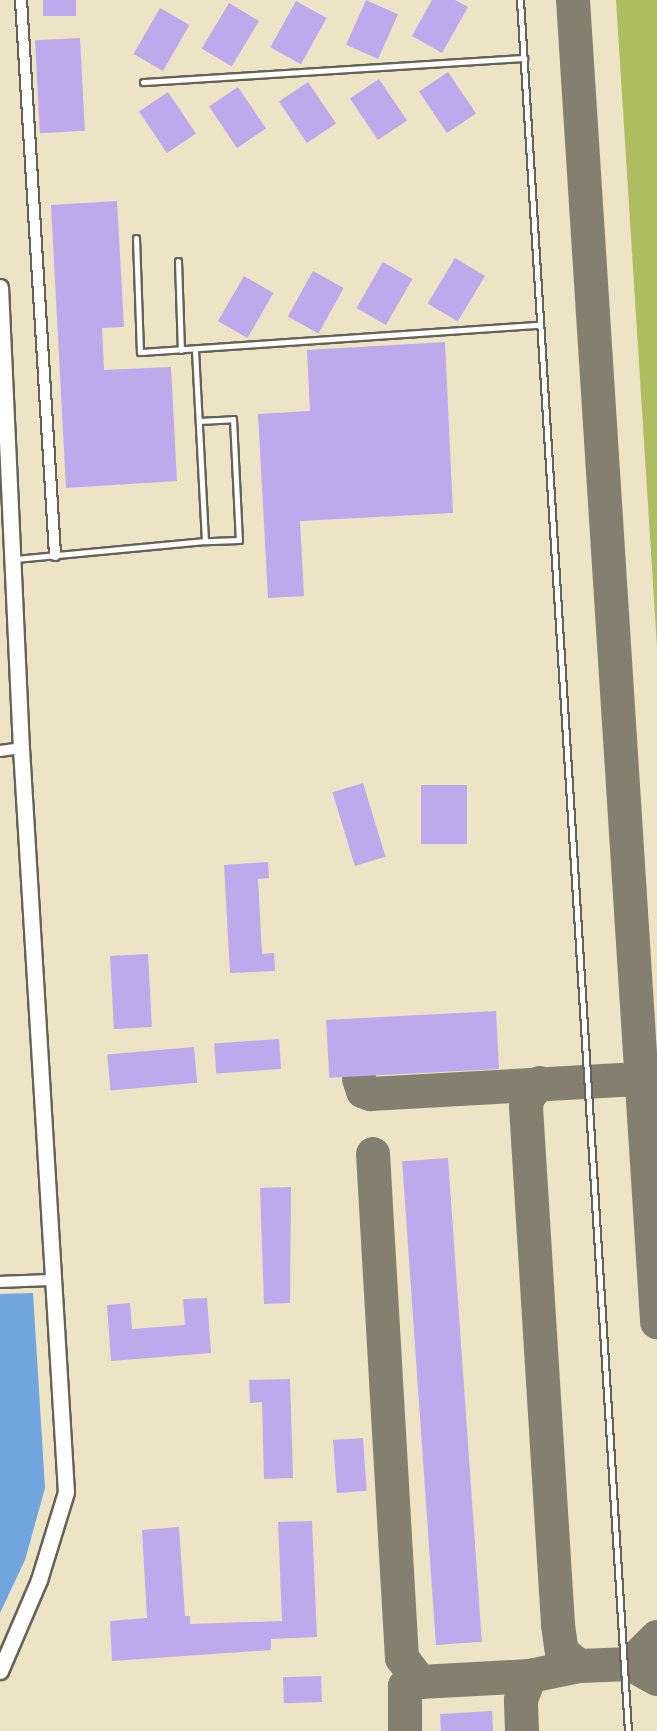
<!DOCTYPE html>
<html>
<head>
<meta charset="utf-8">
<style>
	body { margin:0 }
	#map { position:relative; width:657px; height:1731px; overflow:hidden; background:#ede4c5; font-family:"Indie Flower",sans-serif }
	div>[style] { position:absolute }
	.green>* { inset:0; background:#aebd60 }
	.water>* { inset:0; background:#70a5dd }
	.taxiway>* { height:34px; margin:-17px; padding:0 17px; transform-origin:17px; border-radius:17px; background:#848070 }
	.building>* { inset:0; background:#bda9ec; transform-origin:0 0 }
	.roads { filter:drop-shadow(2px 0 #656257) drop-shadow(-2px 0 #656257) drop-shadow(0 2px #656257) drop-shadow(0 -2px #656257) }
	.lane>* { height:5px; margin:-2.5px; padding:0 2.5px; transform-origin:2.5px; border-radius:2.5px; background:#fff }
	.street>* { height:10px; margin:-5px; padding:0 5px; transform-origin:5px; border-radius:5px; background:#fff }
	.secondary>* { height:15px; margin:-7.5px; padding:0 7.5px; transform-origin:7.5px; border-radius:7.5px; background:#fff }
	span { translate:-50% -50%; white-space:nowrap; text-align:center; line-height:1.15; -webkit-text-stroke:4.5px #fcf5e5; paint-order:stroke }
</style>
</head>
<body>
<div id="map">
	<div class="green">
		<i style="clip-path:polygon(616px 0,657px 0,657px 647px)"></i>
	</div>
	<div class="water">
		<i style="clip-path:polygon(33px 1293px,45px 1488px,25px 1560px,0 1613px,0 1294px)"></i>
	</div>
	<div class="taxiway">
		<i style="left:573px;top:0;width:1325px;rotate:86.36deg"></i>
		<i style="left:359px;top:1079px;width:13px;rotate:72deg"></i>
		<i style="left:363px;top:1091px;width:8px;rotate:23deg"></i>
		<i style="left:370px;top:1094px;width:287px;rotate:-3.2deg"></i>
		<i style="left:540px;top:1083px;width:18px;rotate:131deg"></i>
		<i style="left:528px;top:1097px;width:10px;rotate:101deg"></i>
		<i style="left:526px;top:1107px;width:519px;rotate:86.46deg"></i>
		<i style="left:558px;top:1625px;width:27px;rotate:82deg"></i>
		<i style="left:562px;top:1652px;width:22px;rotate:39deg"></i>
		<i style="left:373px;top:1154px;width:505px;rotate:86.71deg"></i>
		<i style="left:402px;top:1658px;width:30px;rotate:53deg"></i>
		<i style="left:420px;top:1682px;width:110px;rotate:-3.1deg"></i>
		<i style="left:530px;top:1676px;width:50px;rotate:-11.5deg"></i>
		<i style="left:579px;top:1666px;width:51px;rotate:-2.2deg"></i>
		<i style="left:657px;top:1637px;width:38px;rotate:135deg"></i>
		<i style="left:630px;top:1664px;width:31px;rotate:29deg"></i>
		<i style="left:405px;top:1731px;width:45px;rotate:-90deg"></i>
		<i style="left:405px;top:1686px;width:16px;rotate:-15deg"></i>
		<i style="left:522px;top:1731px;width:31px;rotate:-92deg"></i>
		<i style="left:521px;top:1700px;width:26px;rotate:-69deg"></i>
	</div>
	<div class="building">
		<i style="left:43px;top:0;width:33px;height:16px"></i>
		<i style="left:366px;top:0;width:35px;height:49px;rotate:24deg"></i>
		<i style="clip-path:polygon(432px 0,455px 0,468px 7px,442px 53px,412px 36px)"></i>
		<i style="left:296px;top:1px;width:35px;height:53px;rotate:29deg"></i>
		<i style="left:229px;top:3px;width:35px;height:53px;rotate:31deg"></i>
		<i style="left:160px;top:8px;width:34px;height:53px;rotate:30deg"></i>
		<i style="left:80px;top:38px;width:93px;height:45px;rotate:87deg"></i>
		<i style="left:448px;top:72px;width:50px;height:35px;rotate:56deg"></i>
		<i style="left:379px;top:79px;width:50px;height:35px;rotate:56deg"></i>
		<i style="left:308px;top:82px;width:50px;height:35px;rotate:56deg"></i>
		<i style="left:238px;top:87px;width:50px;height:35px;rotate:56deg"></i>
		<i style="left:168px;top:92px;width:50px;height:35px;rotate:56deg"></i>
		<i style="clip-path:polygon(117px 201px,124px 327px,102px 328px,104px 370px,171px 367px,177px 481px,66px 488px,51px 205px)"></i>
		<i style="left:455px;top:258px;width:35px;height:53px;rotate:31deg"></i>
		<i style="left:383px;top:262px;width:34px;height:53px;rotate:30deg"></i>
		<i style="left:313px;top:271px;width:35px;height:52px;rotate:29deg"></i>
		<i style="left:244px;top:276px;width:34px;height:52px;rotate:30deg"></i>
		<i style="clip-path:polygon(445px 342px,453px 513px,300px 521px,304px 596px,268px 598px,258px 414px,310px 411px,307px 350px)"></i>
		<i style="left:363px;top:783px;width:77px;height:32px;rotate:73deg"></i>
		<i style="left:421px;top:785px;width:46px;height:59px"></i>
		<i style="clip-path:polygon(268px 862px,269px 878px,258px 879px,262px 954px,274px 953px,275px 971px,230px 973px,224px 865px)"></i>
		<i style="left:148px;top:954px;width:73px;height:38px;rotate:87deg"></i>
		<i style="left:496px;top:1011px;width:58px;height:170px;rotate:87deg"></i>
		<i style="left:279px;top:1039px;width:30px;height:65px;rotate:86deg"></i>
		<i style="left:194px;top:1047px;width:36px;height:87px;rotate:85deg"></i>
		<i style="left:448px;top:1158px;width:485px;height:46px;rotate:86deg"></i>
		<i style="clip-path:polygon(291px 1187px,290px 1303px,264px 1304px,260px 1188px)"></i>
		<i style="clip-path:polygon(207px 1298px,211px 1353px,111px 1361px,107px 1305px,130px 1303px,132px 1329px,185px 1325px,183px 1299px)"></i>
		<i style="clip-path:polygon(290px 1379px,293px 1478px,264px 1479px,262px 1402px,250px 1403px,249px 1380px)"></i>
		<i style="left:363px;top:1438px;width:53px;height:30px;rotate:86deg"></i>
		<i style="clip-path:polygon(312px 1521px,317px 1637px,271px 1639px,271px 1650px,112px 1661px,110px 1621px,147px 1618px,142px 1530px,179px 1527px,185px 1616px,190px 1616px,190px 1624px,282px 1621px,278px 1522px)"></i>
		<i style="left:321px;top:1676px;width:26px;height:38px;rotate:88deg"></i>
		<i style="clip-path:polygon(492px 1711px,493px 1731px,441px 1731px,440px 1714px)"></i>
	</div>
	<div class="roads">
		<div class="lane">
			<i style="left:520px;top:0;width:1734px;rotate:86.43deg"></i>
			<i style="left:143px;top:82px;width:382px;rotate:-3.6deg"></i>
			<i style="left:136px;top:238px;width:114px;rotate:88deg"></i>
			<i style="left:140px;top:352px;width:401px;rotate:-3.9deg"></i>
			<i style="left:178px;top:261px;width:89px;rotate:88.1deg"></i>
			<i style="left:199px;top:421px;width:34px;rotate:-3deg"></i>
			<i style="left:233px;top:419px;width:121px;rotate:87.2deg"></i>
			<i style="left:239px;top:540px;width:34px;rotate:178deg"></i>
			<i style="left:15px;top:559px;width:191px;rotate:-5.4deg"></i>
			<i style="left:205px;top:541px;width:191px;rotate:-93deg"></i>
		</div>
		<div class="street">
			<i style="left:21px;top:0;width:556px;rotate:86.49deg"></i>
			<i style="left:0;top:751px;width:21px;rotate:-8deg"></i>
			<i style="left:0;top:1282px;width:52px;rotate:-2.2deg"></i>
		</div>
		<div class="secondary">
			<i style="left:0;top:287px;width:461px;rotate:87.4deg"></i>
			<i style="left:21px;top:748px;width:745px;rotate:86.54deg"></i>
			<i style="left:66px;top:1492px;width:92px;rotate:107.1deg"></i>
			<i style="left:39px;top:1580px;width:99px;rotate:113.2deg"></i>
		</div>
	</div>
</div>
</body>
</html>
